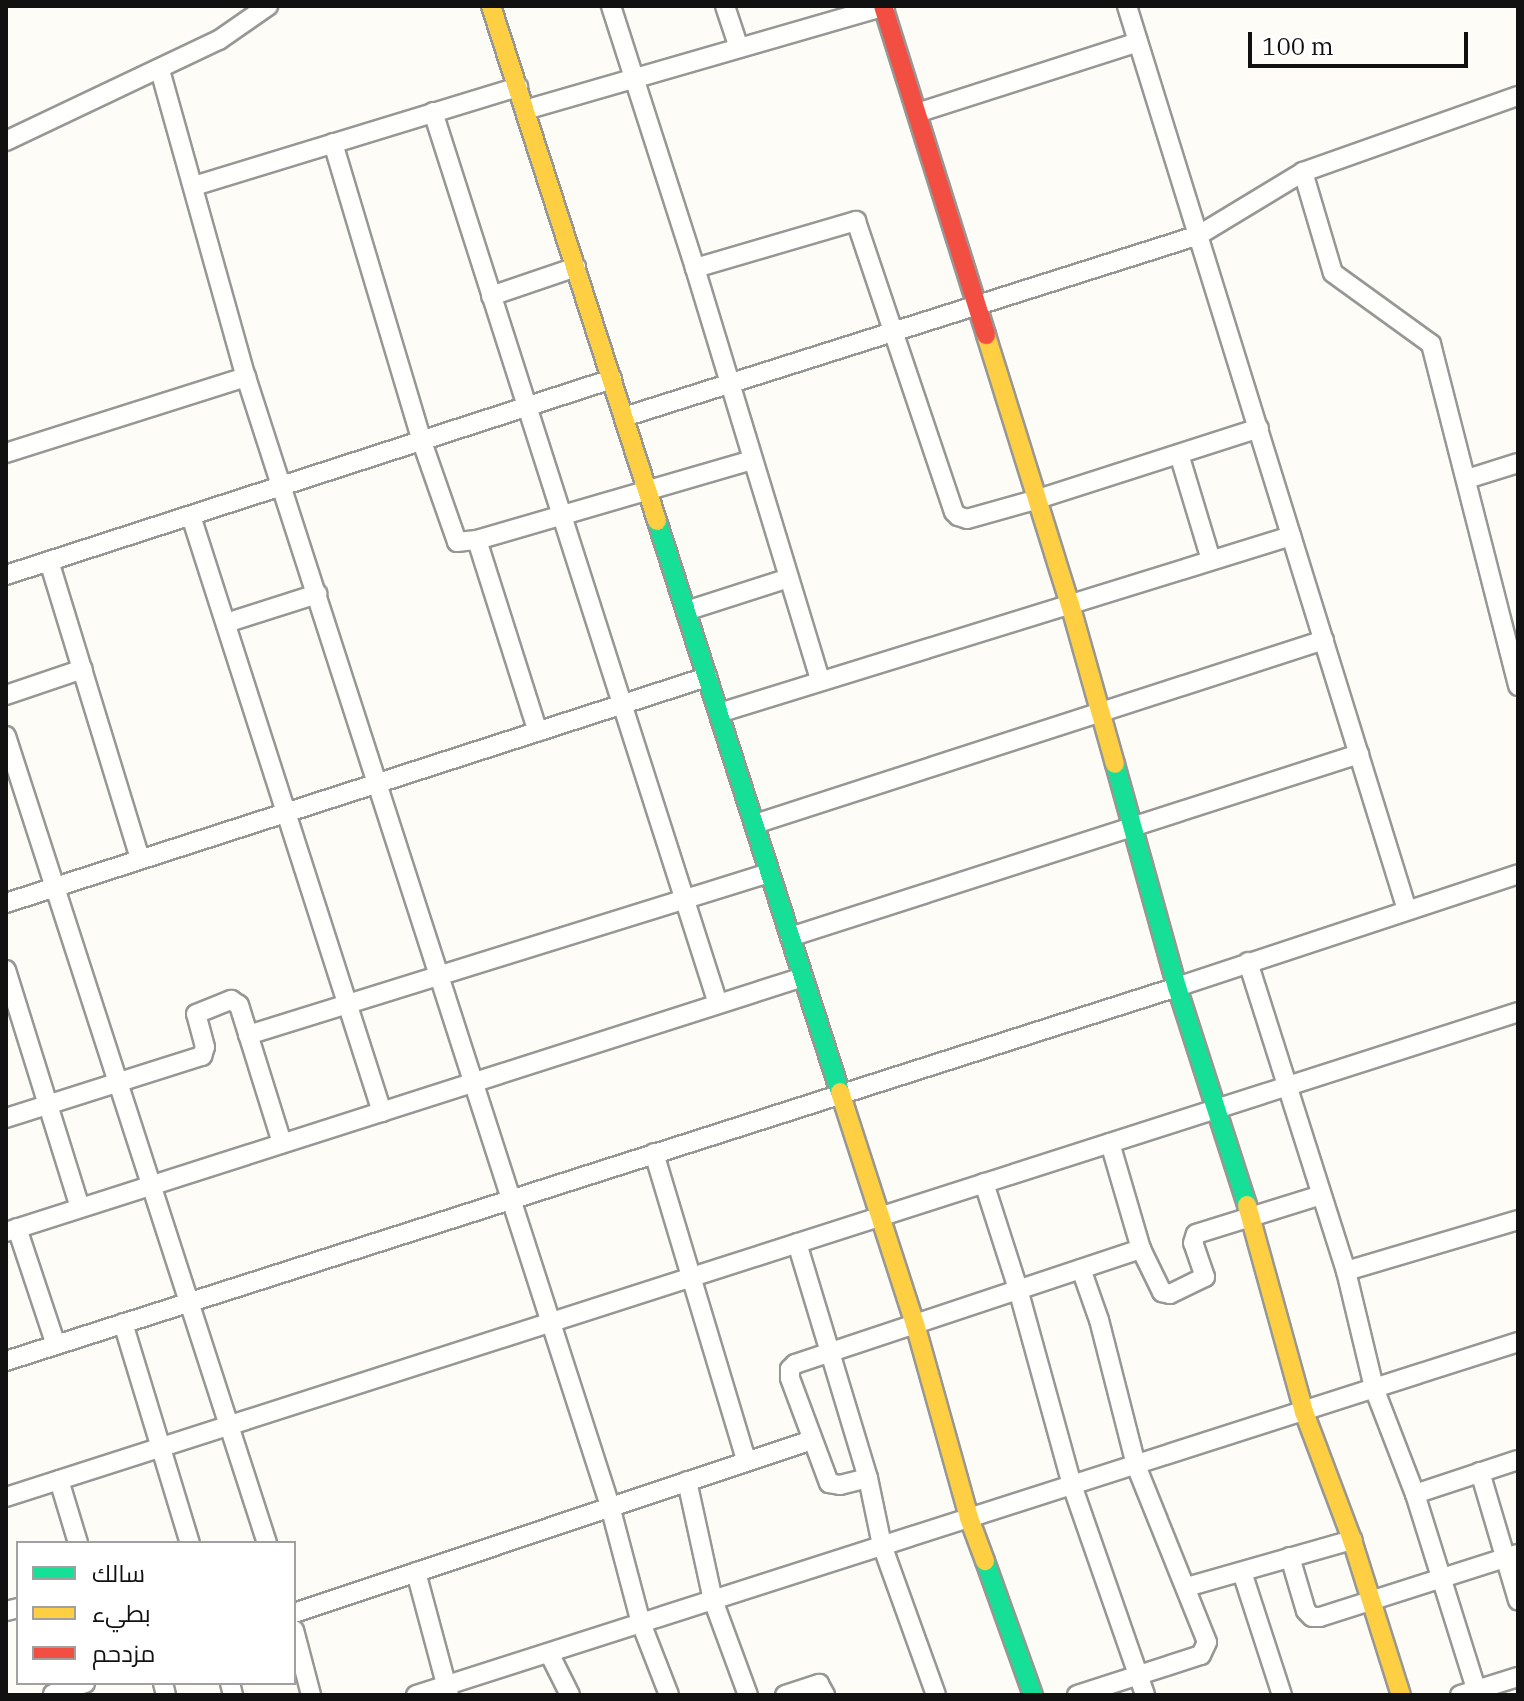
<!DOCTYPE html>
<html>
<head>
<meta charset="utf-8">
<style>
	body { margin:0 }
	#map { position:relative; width:1524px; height:1701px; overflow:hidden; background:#fdfcf7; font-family:"IBM Plex Serif",Cairo,serif }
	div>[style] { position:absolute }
	.roads { filter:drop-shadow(2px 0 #979795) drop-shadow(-2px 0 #979795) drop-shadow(0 2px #979795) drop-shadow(0 -2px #979795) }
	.street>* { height:18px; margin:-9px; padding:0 9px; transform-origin:9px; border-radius:9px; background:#fffffe }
	.fast>* { height:18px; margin:-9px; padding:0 9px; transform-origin:9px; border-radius:9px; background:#16e098 }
	.slow>* { height:18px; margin:-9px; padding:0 9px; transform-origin:9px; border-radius:9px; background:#ffcf43 }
	.jam>* { height:18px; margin:-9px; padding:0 9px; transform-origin:9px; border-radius:9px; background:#f24e42 }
	span { translate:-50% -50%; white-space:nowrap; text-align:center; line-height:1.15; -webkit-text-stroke:8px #fff; paint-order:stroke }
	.frame { position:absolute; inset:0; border:8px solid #111; pointer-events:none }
	.legend { position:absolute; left:16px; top:1541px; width:280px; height:144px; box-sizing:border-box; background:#fff; border:2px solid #a0a0a0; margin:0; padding:10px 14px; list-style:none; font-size:24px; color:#111 }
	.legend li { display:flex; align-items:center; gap:16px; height:40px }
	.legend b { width:40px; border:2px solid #a0a0a0 }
	.scale { position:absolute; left:1248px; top:32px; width:220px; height:36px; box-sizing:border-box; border:4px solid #111; border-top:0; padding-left:10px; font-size:24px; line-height:28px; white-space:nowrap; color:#111; -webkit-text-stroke:6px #fff; paint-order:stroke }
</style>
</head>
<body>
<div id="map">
	<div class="roads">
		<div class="street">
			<i style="left:611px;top:6px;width:275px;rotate:72.2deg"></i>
			<i style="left:695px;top:268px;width:431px;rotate:73.1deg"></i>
			<i style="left:725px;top:6px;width:44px;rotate:71.6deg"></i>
			<i style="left:1127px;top:6px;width:946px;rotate:72.79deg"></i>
			<i style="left:160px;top:70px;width:319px;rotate:74.4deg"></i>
			<i style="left:246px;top:377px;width:1186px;rotate:72.13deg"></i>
			<i style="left:610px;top:1506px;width:121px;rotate:75.2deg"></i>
			<i style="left:641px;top:1623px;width:77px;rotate:68.7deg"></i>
			<i style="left:525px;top:110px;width:375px;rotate:-16.1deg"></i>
			<i style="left:433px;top:112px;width:936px;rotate:72.28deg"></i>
			<i style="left:917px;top:113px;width:232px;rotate:-17.8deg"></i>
			<i style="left:6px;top:141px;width:236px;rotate:-25.4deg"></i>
			<i style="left:219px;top:40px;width:60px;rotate:-34.8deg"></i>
			<i style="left:333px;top:143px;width:309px;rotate:73.4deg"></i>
			<i style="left:421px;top:439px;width:109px;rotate:70.7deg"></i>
			<i style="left:457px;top:542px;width:20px;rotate:-6deg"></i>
			<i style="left:477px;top:540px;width:286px;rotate:-16.2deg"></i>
			<i style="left:1303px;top:172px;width:105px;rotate:73.5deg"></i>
			<i style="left:1333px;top:273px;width:121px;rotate:35.9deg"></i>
			<i style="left:1431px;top:344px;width:353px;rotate:75.7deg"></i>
			<i style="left:194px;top:186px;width:339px;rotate:-17deg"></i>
			<i style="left:695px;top:268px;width:168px;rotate:-16.3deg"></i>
			<i style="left:856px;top:221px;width:307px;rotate:71.4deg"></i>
			<i style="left:954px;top:512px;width:6px;rotate:45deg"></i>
			<i style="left:958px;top:516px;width:9px;rotate:18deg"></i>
			<i style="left:967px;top:519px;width:74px;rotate:-15.7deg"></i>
			<i style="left:1038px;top:499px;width:232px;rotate:-17.8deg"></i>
			<i style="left:491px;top:296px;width:90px;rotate:-18.8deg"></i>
			<i style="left:624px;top:417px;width:603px;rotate:-17.56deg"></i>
			<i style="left:1199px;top:235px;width:122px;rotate:-31.2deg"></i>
			<i style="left:1303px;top:172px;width:228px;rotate:-19.5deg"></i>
			<i style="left:6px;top:453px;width:252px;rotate:-17.6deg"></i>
			<i style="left:1179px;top:454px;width:111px;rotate:73.2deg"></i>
			<i style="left:1467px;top:479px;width:53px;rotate:-17.4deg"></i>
			<i style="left:191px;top:516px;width:626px;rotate:72.23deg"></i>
			<i style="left:477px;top:540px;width:201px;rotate:72.4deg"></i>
			<i style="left:49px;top:561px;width:311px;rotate:73deg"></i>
			<i style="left:6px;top:575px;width:637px;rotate:-17.92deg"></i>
			<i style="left:686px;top:611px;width:108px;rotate:-17.8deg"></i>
			<i style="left:226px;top:623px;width:96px;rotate:-17.7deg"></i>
			<i style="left:6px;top:695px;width:81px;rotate:-18.7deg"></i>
			<i style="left:719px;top:713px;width:599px;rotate:-17.19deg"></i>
			<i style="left:6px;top:736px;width:848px;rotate:72.08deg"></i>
			<i style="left:755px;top:824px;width:598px;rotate:-17.92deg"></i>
			<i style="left:6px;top:903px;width:737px;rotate:-17.87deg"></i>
			<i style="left:790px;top:937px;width:598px;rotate:-17.83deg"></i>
			<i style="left:1248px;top:962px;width:324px;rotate:72.4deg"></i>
			<i style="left:1346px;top:1271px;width:120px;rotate:76.5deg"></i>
			<i style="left:1374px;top:1388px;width:114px;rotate:68.9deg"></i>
			<i style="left:1415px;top:1494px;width:211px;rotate:72.6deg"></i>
			<i style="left:6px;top:970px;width:249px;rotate:72.7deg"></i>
			<i style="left:248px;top:1035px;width:546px;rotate:-17.27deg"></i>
			<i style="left:6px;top:1118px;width:206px;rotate:-17.6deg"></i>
			<i style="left:202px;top:1056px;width:9px;rotate:-72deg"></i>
			<i style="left:205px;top:1047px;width:34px;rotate:-105deg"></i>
			<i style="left:196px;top:1014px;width:38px;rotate:-22deg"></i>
			<i style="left:231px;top:1000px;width:9px;rotate:32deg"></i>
			<i style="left:239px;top:1005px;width:145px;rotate:72.7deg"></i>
			<i style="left:1110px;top:1143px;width:110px;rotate:73.7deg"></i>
			<i style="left:1141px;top:1249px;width:48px;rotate:64deg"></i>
			<i style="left:1162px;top:1292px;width:8px;rotate:14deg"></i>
			<i style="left:1170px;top:1294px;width:39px;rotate:-26deg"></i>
			<i style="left:1205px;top:1277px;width:36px;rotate:-109deg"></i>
			<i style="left:1193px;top:1243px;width:9px;rotate:-72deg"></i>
			<i style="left:1196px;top:1234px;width:131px;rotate:-17.3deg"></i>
			<i style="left:654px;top:1153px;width:320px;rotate:73.3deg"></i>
			<i style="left:984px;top:1183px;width:111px;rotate:72.2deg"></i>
			<i style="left:1018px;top:1289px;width:203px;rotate:74.6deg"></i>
			<i style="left:1072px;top:1485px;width:222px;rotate:70.8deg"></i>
			<i style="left:17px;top:1228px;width:123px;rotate:71.6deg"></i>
			<i style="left:6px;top:1232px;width:837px;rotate:-17.74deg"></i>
			<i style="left:797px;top:1243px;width:245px;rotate:73.2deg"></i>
			<i style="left:868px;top:1478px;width:68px;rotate:78.2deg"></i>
			<i style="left:882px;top:1545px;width:159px;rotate:70.2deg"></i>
			<i style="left:1346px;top:1271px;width:179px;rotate:-16.5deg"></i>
			<i style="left:123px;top:1323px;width:230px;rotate:73.1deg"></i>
			<i style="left:6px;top:1361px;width:1229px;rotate:-17.71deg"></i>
			<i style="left:1177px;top:987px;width:359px;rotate:-18.3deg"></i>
			<i style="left:1480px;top:1472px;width:134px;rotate:73.5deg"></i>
			<i style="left:868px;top:1478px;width:29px;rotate:166deg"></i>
			<i style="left:840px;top:1485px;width:11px;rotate:-170deg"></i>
			<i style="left:829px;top:1483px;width:112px;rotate:-110.4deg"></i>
			<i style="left:790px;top:1378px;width:9px;rotate:-90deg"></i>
			<i style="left:790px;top:1369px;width:7px;rotate:-45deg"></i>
			<i style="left:795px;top:1364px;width:365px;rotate:-18.4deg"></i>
			<i style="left:59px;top:1480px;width:66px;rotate:73.2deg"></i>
			<i style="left:687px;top:1481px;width:122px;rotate:77.7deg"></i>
			<i style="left:713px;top:1600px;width:101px;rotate:69.8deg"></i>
			<i style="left:1415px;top:1494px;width:108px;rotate:-18.3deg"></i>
			<i style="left:6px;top:1497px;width:1588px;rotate:-17.78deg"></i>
			<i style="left:1290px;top:1557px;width:56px;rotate:73.5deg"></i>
			<i style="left:1306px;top:1611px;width:8px;rotate:45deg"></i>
			<i style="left:1312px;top:1617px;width:8px"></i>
			<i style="left:1320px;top:1617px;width:208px;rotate:-17.7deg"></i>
			<i style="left:416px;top:1572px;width:127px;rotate:75deg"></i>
			<i style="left:1242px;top:1572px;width:129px;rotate:72deg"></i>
			<i style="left:1187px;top:1587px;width:172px;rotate:-15.9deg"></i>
			<i style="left:6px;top:1611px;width:12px;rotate:-14deg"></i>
			<i style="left:294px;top:1613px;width:546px;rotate:-18.47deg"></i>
			<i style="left:294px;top:1630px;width:67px;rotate:75.3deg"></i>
			<i style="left:549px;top:1653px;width:47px;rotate:63.4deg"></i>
			<i style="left:163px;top:1683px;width:12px;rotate:76deg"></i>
			<i style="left:230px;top:1683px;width:12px;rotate:76deg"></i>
			<i style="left:53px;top:1694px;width:34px;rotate:-19deg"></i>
			<i style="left:416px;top:1695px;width:1157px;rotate:-17.76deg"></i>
			<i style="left:785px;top:1695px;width:36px;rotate:-18deg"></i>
			<i style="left:819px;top:1684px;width:13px;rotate:61deg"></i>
			<i style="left:1077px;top:1695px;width:130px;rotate:-17.9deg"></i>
			<i style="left:1201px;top:1655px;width:14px;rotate:-65deg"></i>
			<i style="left:1207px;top:1642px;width:191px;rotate:-111.9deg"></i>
			<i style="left:1136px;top:1465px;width:150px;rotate:-104.3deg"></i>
			<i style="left:1099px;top:1320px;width:54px;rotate:-109.4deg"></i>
			<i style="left:1460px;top:1695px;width:61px;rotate:-17.2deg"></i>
		</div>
		<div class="fast">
			<i style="left:657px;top:521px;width:600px;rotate:72.23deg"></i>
			<i style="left:1115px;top:764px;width:231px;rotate:74.5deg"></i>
			<i style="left:1177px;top:987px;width:229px;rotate:72.2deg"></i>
			<i style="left:985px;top:1561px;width:142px;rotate:70.3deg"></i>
		</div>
		<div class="slow">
			<i style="left:491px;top:6px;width:541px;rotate:72.13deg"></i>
			<i style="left:986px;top:335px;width:282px;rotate:72.7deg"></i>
			<i style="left:1070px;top:604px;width:166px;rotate:74.3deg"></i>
			<i style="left:840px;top:1092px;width:244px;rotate:72.1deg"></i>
			<i style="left:915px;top:1324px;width:201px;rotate:74.4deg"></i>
			<i style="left:969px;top:1518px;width:46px;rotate:69.6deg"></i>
			<i style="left:1247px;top:1205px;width:215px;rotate:74.6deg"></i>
			<i style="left:1304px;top:1412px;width:137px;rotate:69.4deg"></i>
			<i style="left:1352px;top:1540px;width:163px;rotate:72.5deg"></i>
		</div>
		<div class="jam">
			<i style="left:883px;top:6px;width:345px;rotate:72.6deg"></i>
		</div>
	</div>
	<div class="frame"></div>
	<ul class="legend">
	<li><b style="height:10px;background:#16e098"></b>سالك</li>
	<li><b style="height:10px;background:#ffcf43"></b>بطيء</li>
	<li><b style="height:10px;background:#f24e42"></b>مزدحم</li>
	</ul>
	<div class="scale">100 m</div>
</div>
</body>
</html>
